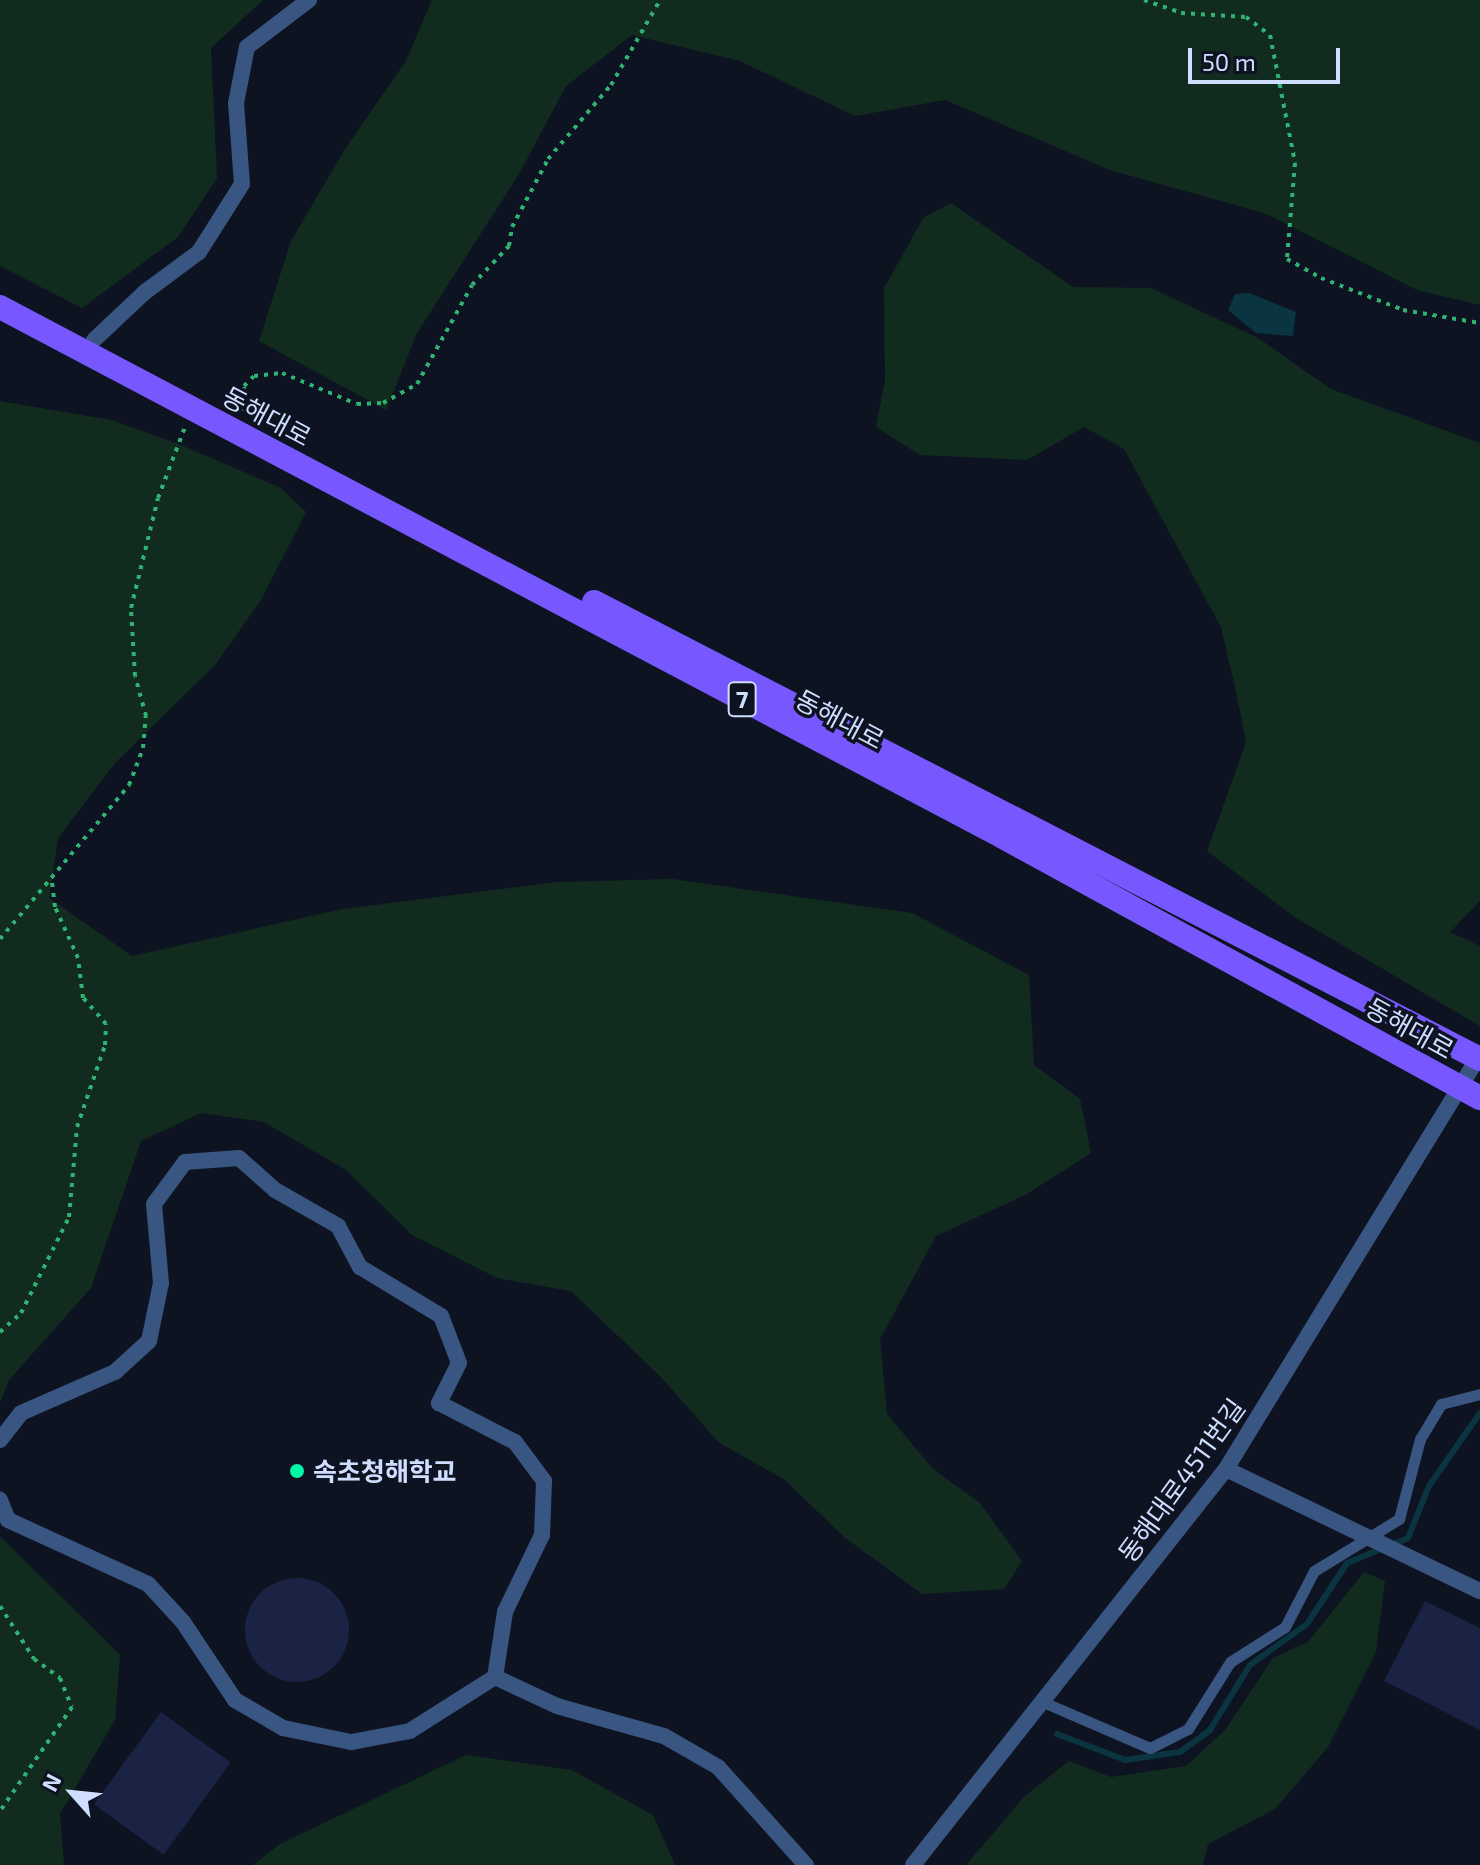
<!DOCTYPE html>
<html>
<head>
<meta charset="utf-8">
<style>
	body { margin:0 }
	#map { position:relative; width:1480px; height:1865px; overflow:hidden; background:#0e1322; font-family:"Exo 2","Noto Sans KR",sans-serif }
	div>[style] { position:absolute }
	.green>* { inset:0; background:#112c1f }
	.water>* { inset:0; background:#0a343f }
	.stream>* { height:6px; margin:-3px; padding:0 3px; transform-origin:3px; border-radius:3px; background:#0a343f }
	.building>* { inset:0; background:#1a2343; transform-origin:0 0 }
	.round { border-radius:50% }
	.path>* { height:4px; margin-top:-2px; transform-origin:0; background:repeating-linear-gradient(90deg,#2fb372 0 4px,transparent 0 10px) }
	.service>* { height:11px; margin:-5.5px; padding:0 5.5px; transform-origin:5.5px; border-radius:5.5px; background:#395581 }
	.minor>* { height:16px; margin:-8px; padding:0 8px; transform-origin:8px; border-radius:8px; background:#395581 }
	.primary>* { height:24px; margin:-12px; padding:0 12px; transform-origin:12px; border-radius:12px; background:#7757fe }
	.dots>* { width:22px; height:22px; translate:-50% -50%; box-sizing:border-box; border:4px solid #0e1322; border-radius:50% }
	span { translate:-50% -50%; white-space:nowrap; text-align:center; line-height:1.15; -webkit-text-stroke:7px #0e1322; paint-order:stroke }
	.shield-label span { padding:2px 6px; background:#0e1322; border:2px solid; border-radius:6px; -webkit-text-stroke-width:0 }
	.shield-label { font-size:24px; color:#cfdeff; font-weight:700 }
	.street-label { font-size:26px; color:#cfdeff }
	.poi-label { font-size:26px; color:#cfdeff; font-weight:700 }
	.left { translate:0 -50%; text-align:left }
	.north { position:absolute; left:32px; top:1753px; width:80px; height:80px; -webkit-text-stroke:6px #0e1322; paint-order:stroke; rotate:297deg; font-size:22px; font-weight:700; line-height:32px; text-align:center; color:#cfdeff }
	.north::after { content:''; display:block; margin:auto; width:28px; height:36px; background:#cfdeff; clip-path:polygon(50% 0,100% 100%,50% 72%,0 100%) }
	.scale { position:absolute; left:1188px; top:48px; width:152px; height:36px; box-sizing:border-box; border:4px solid #cfdeff; border-top:0; padding-left:10px; font-size:24px; line-height:28px; white-space:nowrap; color:#cfdeff; -webkit-text-stroke:6px #0e1322; paint-order:stroke }
</style>
</head>
<body>
<div id="map">
	<div class="green">
		<i style="clip-path:polygon(0 0,263px 0,211px 48px,217px 178px,178px 237px,82px 308px,0 266px)"></i>
		<i style="clip-path:polygon(432px 0,1480px 0,1480px 305px,1417px 290px,1267px 214px,1110px 170px,945px 100px,855px 116px,740px 61px,632px 35px,566px 86px,519px 174px,417px 333px,386px 410px,259px 341px,291px 241px,345px 149px,406px 61px)"></i>
		<i style="clip-path:polygon(951px 203px,1073px 287px,1151px 288px,1258px 338px,1331px 389px,1480px 443px,1480px 901px,1450px 932px,1480px 946px,1480px 1026px,1296px 918px,1207px 851px,1246px 743px,1236px 691px,1221px 627px,1124px 449px,1084px 427px,1027px 460px,920px 455px,876px 427px,885px 380px,884px 288px,924px 217px)"></i>
		<i style="clip-path:polygon(0 401px,111px 420px,176px 443px,281px 488px,306px 512px,261px 600px,215px 665px,115px 763px,58px 838px,49px 898px,132px 956px,343px 909px,558px 882px,672px 879px,912px 913px,1029px 975px,1034px 1065px,1080px 1099px,1091px 1153px,1027px 1194px,936px 1236px,880px 1339px,887px 1414px,933px 1469px,980px 1503px,1022px 1561px,1004px 1589px,922px 1594px,844px 1537px,785px 1480px,718px 1442px,661px 1377px,571px 1291px,497px 1278px,412px 1235px,346px 1170px,264px 1122px,201px 1113px,141px 1141px,91px 1288px,9px 1380px,0 1403px)"></i>
		<i style="clip-path:polygon(0 1536px,120px 1655px,115px 1720px,60px 1814px,64px 1865px,0 1865px)"></i>
		<i style="clip-path:polygon(1364px 1572px,1385px 1581px,1376px 1652px,1328px 1747px,1275px 1809px,1208px 1844px,1203px 1865px,966px 1865px,1025px 1796px,1069px 1761px,1111px 1777px,1186px 1766px,1225px 1730px,1273px 1658px,1308px 1642px)"></i>
		<i style="clip-path:polygon(466px 1755px,572px 1770px,653px 1815px,675px 1865px,253px 1865px,280px 1844px)"></i>
	</div>
	<div class="water">
		<i style="clip-path:polygon(1249px 293px,1296px 312px,1293px 336px,1256px 333px,1228px 310px,1235px 294px)"></i>
	</div>
	<div class="stream">
		<i style="left:1057px;top:1734px;width:73px;rotate:20.9deg"></i>
		<i style="left:1125px;top:1760px;width:56px;rotate:-8.3deg"></i>
		<i style="left:1180px;top:1752px;width:37px;rotate:-36deg"></i>
		<i style="left:1210px;top:1730px;width:76px;rotate:-58.4deg"></i>
		<i style="left:1250px;top:1665px;width:70px;rotate:-35.7deg"></i>
		<i style="left:1307px;top:1624px;width:73px;rotate:-56.7deg"></i>
		<i style="left:1347px;top:1563px;width:66px;rotate:-22.3deg"></i>
		<i style="left:1408px;top:1538px;width:56px;rotate:-68deg"></i>
		<i style="left:1429px;top:1486px;width:89px;rotate:-55.1deg"></i>
	</div>
	<div class="building">
		<i class="round" style="left:245px;top:1578px;width:104px;height:104px"></i>
		<i style="clip-path:polygon(1425px 1601px,1480px 1628px,1480px 1730px,1384px 1681px)"></i>
		<i style="left:161px;top:1712px;width:86px;height:114px;rotate:36deg"></i>
	</div>
	<div class="path">
		<i style="left:1144px;top:0;width:39px;rotate:19deg"></i>
		<i style="left:1181px;top:13px;width:65px;rotate:3.5deg"></i>
		<i style="left:1246px;top:17px;width:30px;rotate:37deg"></i>
		<i style="left:1270px;top:35px;width:130px;rotate:78.9deg"></i>
		<i style="left:1295px;top:163px;width:96px;rotate:94.8deg"></i>
		<i style="left:1287px;top:259px;width:39px;rotate:29deg"></i>
		<i style="left:1321px;top:278px;width:88px;rotate:21.3deg"></i>
		<i style="left:1403px;top:310px;width:78px;rotate:9.6deg"></i>
		<i style="left:243px;top:411px;width:25px;rotate:-88deg"></i>
		<i style="left:244px;top:386px;width:14px;rotate:-45deg"></i>
		<i style="left:254px;top:376px;width:28px;rotate:-6deg"></i>
		<i style="left:282px;top:373px;width:81px;rotate:22.5deg"></i>
		<i style="left:357px;top:404px;width:26px;rotate:-2deg"></i>
		<i style="left:383px;top:403px;width:39px;rotate:-29deg"></i>
		<i style="left:417px;top:384px;width:113px;rotate:-60.9deg"></i>
		<i style="left:472px;top:285px;width:54px;rotate:-46.5deg"></i>
		<i style="left:509px;top:246px;width:19px;rotate:-81deg"></i>
		<i style="left:512px;top:227px;width:77px;rotate:-62.1deg"></i>
		<i style="left:548px;top:159px;width:97px;rotate:-49.6deg"></i>
		<i style="left:611px;top:85px;width:98px;rotate:-60deg"></i>
		<i style="left:0;top:939px;width:201px;rotate:-50deg"></i>
		<i style="left:129px;top:785px;width:40px;rotate:-69deg"></i>
		<i style="left:143px;top:748px;width:32px;rotate:-85deg"></i>
		<i style="left:146px;top:716px;width:41px;rotate:-105.4deg"></i>
		<i style="left:135px;top:676px;width:68px;rotate:-93.4deg"></i>
		<i style="left:131px;top:608px;width:113px;rotate:-76.2deg"></i>
		<i style="left:158px;top:498px;width:76px;rotate:-69.2deg"></i>
		<i style="left:0;top:1332px;width:28px;rotate:-42deg"></i>
		<i style="left:21px;top:1313px;width:107px;rotate:-63.4deg"></i>
		<i style="left:69px;top:1217px;width:90px;rotate:-84.9deg"></i>
		<i style="left:77px;top:1127px;width:87px;rotate:-71.1deg"></i>
		<i style="left:105px;top:1045px;width:21px;rotate:-87deg"></i>
		<i style="left:106px;top:1024px;width:35px;rotate:-131deg"></i>
		<i style="left:83px;top:998px;width:40px;rotate:-97.1deg"></i>
		<i style="left:78px;top:958px;width:56px;rotate:-114.3deg"></i>
		<i style="left:55px;top:907px;width:26px;rotate:-97deg"></i>
		<i style="left:0;top:1606px;width:63px;rotate:57.3deg"></i>
		<i style="left:34px;top:1659px;width:32px;rotate:36deg"></i>
		<i style="left:60px;top:1678px;width:31px;rotate:68deg"></i>
		<i style="left:72px;top:1707px;width:126px;rotate:124.7deg"></i>
	</div>
	<div class="service">
		<i style="left:1043px;top:1702px;width:116px;rotate:23.3deg"></i>
		<i style="left:1150px;top:1748px;width:42px;rotate:-26.6deg"></i>
		<i style="left:1188px;top:1729px;width:79px;rotate:-57.9deg"></i>
		<i style="left:1230px;top:1662px;width:65px;rotate:-32.5deg"></i>
		<i style="left:1285px;top:1627px;width:63px;rotate:-62.6deg"></i>
		<i style="left:1314px;top:1571px;width:100px;rotate:-31.5deg"></i>
		<i style="left:1399px;top:1519px;width:83px;rotate:-75.3deg"></i>
		<i style="left:1420px;top:1439px;width:41px;rotate:-59deg"></i>
		<i style="left:1441px;top:1404px;width:40px;rotate:-14.4deg"></i>
	</div>
	<div class="minor">
		<i style="left:94px;top:340px;width:70px;rotate:-43.3deg"></i>
		<i style="left:145px;top:292px;width:67px;rotate:-36.5deg"></i>
		<i style="left:199px;top:252px;width:80px;rotate:-57.7deg"></i>
		<i style="left:242px;top:184px;width:81px;rotate:-94.2deg"></i>
		<i style="left:236px;top:103px;width:57px;rotate:-78.9deg"></i>
		<i style="left:247px;top:47px;width:78px;rotate:-37.2deg"></i>
		<i style="left:0;top:1440px;width:34px;rotate:-52deg"></i>
		<i style="left:21px;top:1413px;width:103px;rotate:-23.6deg"></i>
		<i style="left:115px;top:1372px;width:46px;rotate:-42.4deg"></i>
		<i style="left:149px;top:1341px;width:59px;rotate:-78.3deg"></i>
		<i style="left:161px;top:1283px;width:79px;rotate:-95.1deg"></i>
		<i style="left:154px;top:1204px;width:52px;rotate:-53.6deg"></i>
		<i style="left:185px;top:1162px;width:54px;rotate:-4.2deg"></i>
		<i style="left:239px;top:1158px;width:48px;rotate:41.6deg"></i>
		<i style="left:275px;top:1190px;width:73px;rotate:29.7deg"></i>
		<i style="left:338px;top:1226px;width:47px;rotate:61.8deg"></i>
		<i style="left:360px;top:1267px;width:95px;rotate:31.2deg"></i>
		<i style="left:441px;top:1316px;width:50px;rotate:69deg"></i>
		<i style="left:459px;top:1363px;width:45px;rotate:116.6deg"></i>
		<i style="left:439px;top:1403px;width:85px;rotate:27.2deg"></i>
		<i style="left:515px;top:1442px;width:49px;rotate:53.4deg"></i>
		<i style="left:544px;top:1481px;width:54px;rotate:92.1deg"></i>
		<i style="left:542px;top:1535px;width:85px;rotate:115.7deg"></i>
		<i style="left:505px;top:1612px;width:66px;rotate:98.7deg"></i>
		<i style="left:495px;top:1677px;width:101px;rotate:147.6deg"></i>
		<i style="left:410px;top:1731px;width:60px;rotate:169.4deg"></i>
		<i style="left:351px;top:1742px;width:69px;rotate:-168.4deg"></i>
		<i style="left:283px;top:1728px;width:56px;rotate:-149.7deg"></i>
		<i style="left:235px;top:1700px;width:94px;rotate:-123.7deg"></i>
		<i style="left:183px;top:1622px;width:52px;rotate:-132.6deg"></i>
		<i style="left:148px;top:1584px;width:154px;rotate:-155.4deg"></i>
		<i style="left:8px;top:1520px;width:22px;rotate:-112deg"></i>
		<i style="left:1226px;top:1469px;width:282px;rotate:25.7deg"></i>
		<i style="left:495px;top:1677px;width:68px;rotate:25.1deg"></i>
		<i style="left:557px;top:1706px;width:111px;rotate:15.7deg"></i>
		<i style="left:664px;top:1736px;width:62px;rotate:29.9deg"></i>
		<i style="left:718px;top:1767px;width:132px;rotate:48.1deg"></i>
		<i style="left:913px;top:1865px;width:505px;rotate:-51.68deg"></i>
		<i style="left:1226px;top:1469px;width:482px;rotate:-58.5deg"></i>
	</div>
	<div class="primary">
		<i style="left:0;top:307px;width:1134px;rotate:27.85deg"></i>
		<i style="left:1003px;top:837px;width:544px;rotate:28.69deg"></i>
		<i style="left:594px;top:602px;width:997px;rotate:27.28deg"></i>
	</div>
	<div class="dots">
		<i style="left:297px;top:1471px;background:#02f8a7"></i>
	</div>
	<div class="shield-label">
		<span style="left:742px;top:699px">7</span>
	</div>
	<div class="street-label">
		<span style="left:267px;top:416px;rotate:28deg">동해대로</span>
		<span style="left:840px;top:719px;rotate:28deg">동해대로</span>
		<span style="left:1410px;top:1028px;rotate:29deg">동해대로</span>
		<span style="left:1181px;top:1480px;rotate:-54deg">동해대로4511번길</span>
	</div>
	<div class="poi-label">
		<span class="left" style="left:313px;top:1471px">속초청해학교</span>
	</div>
	<div class="north">N</div>
	<div class="scale">50 m</div>
</div>
</body>
</html>
